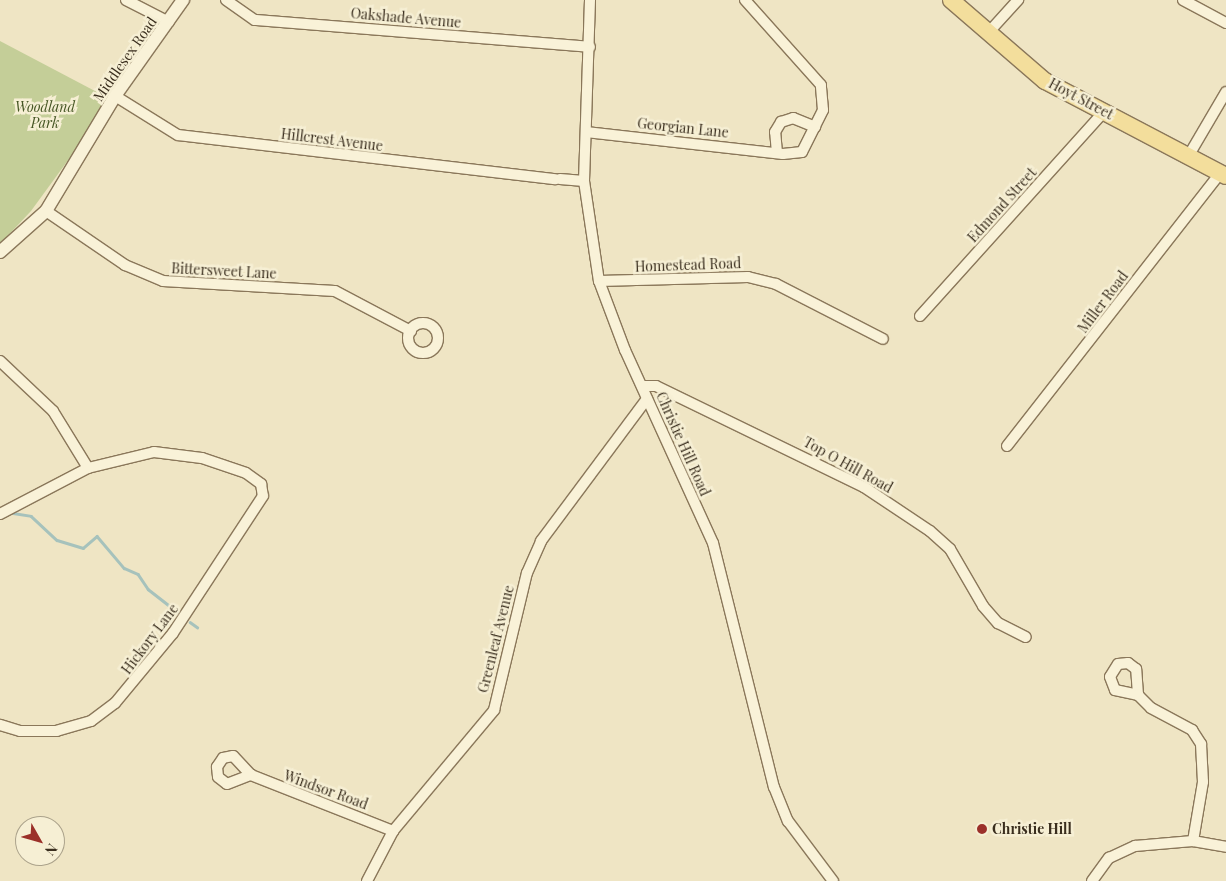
<!DOCTYPE html>
<html>
<head>
<meta charset="utf-8">
<style>
	body { margin:0 }
	#map { position:relative; width:1226px; height:881px; overflow:hidden; background:#efe5c4; font-family:"Playfair Display",serif }
	div>[style] { position:absolute }
	.green>* { inset:0; background:#c4ce98 }
	.stream>* { height:2.5px; margin:-1.25px; padding:0 1.25px; transform-origin:1.25px; border-radius:1.25px; background:#a6c2bc }
	.roads { filter:drop-shadow(1px 0 #8a775a) drop-shadow(-1px 0 #8a775a) drop-shadow(0 1px #8a775a) drop-shadow(0 -1px #8a775a) }
	.minor>* { height:10px; margin:-5px; padding:0 5px; transform-origin:5px; border-radius:5px; background:#f9f2d8 }
	.minor>.ring { margin:-5px; padding:0; box-sizing:content-box; background:none; border:10px solid #f9f2d8; border-radius:50% }
	.tertiary>* { height:12px; margin:-6px; padding:0 6px; transform-origin:6px; border-radius:6px; background:#f9f2d8 }
	.primary>* { height:16px; margin:-8px; padding:0 8px; transform-origin:8px; border-radius:8px; background:#f3de9c }
	.dots>* { width:14px; height:14px; translate:-50% -50%; box-sizing:border-box; border:2px solid #f6efd4; border-radius:50% }
	span { translate:-50% -50%; white-space:nowrap; text-align:center; line-height:1.15; -webkit-text-stroke:5px #f6efd4; paint-order:stroke }
	.street-label { font-size:14px; color:#3a2e1e }
	.park-label { font-size:14px; color:#475725; font-style:italic }
	.poi-label { font-size:14px; color:#3a2e1e; font-weight:700 }
	.left { translate:0 -50%; text-align:left }
	.north { position:absolute; left:15px; top:816px; width:50px; height:50px; box-sizing:border-box; background:#f6efd4; border:1px solid #aba28b; border-radius:50%; rotate:128deg; font-size:14px; font-weight:700; line-height:20px; text-align:center; color:#3a2e1e }
	.north::after { content:''; display:block; margin:auto; width:18px; height:22px; background:#9b3029; clip-path:polygon(50% 0,100% 100%,50% 72%,0 100%) }
</style>
</head>
<body>
<div id="map">
	<div class="green">
		<i style="clip-path:polygon(0 41px,112px 100px,31px 211px,0 244px)"></i>
	</div>
	<div class="stream">
		<i style="left:13px;top:513px;width:18px;rotate:9deg"></i>
		<i style="left:31px;top:516px;width:35px;rotate:43deg"></i>
		<i style="left:57px;top:540px;width:27px;rotate:17deg"></i>
		<i style="left:83px;top:548px;width:18px;rotate:-41deg"></i>
		<i style="left:97px;top:536px;width:42px;rotate:49.8deg"></i>
		<i style="left:124px;top:568px;width:15px;rotate:23deg"></i>
		<i style="left:138px;top:574px;width:18px;rotate:56deg"></i>
		<i style="left:148px;top:589px;width:39px;rotate:38deg"></i>
		<i style="left:190px;top:622px;width:9px;rotate:36deg"></i>
	</div>
	<div class="roads">
		<div class="minor">
			<i style="left:126px;top:0;width:48px;rotate:27.1deg"></i>
			<i style="left:226px;top:0;width:35px;rotate:35deg"></i>
			<i style="left:255px;top:20px;width:336px;rotate:4.6deg"></i>
			<i style="left:590px;top:0;width:181px;rotate:91.9deg"></i>
			<i style="left:584px;top:181px;width:101px;rotate:81.5deg"></i>
			<i style="left:599px;top:281px;width:74px;rotate:69.4deg"></i>
			<i style="left:625px;top:350px;width:212px;rotate:65.5deg"></i>
			<i style="left:713px;top:543px;width:252px;rotate:76deg"></i>
			<i style="left:774px;top:787px;width:37px;rotate:68deg"></i>
			<i style="left:788px;top:821px;width:75px;rotate:53.1deg"></i>
			<i style="left:1183px;top:0;width:49px;rotate:28.1deg"></i>
			<i style="left:988px;top:33px;width:45px;rotate:-47.7deg"></i>
			<i style="left:115px;top:96px;width:74px;rotate:31.8deg"></i>
			<i style="left:178px;top:135px;width:380px;rotate:6.7deg"></i>
			<i style="left:586px;top:132px;width:198px;rotate:6.4deg"></i>
			<i style="left:783px;top:154px;width:19px;rotate:-6deg"></i>
			<i style="left:802px;top:152px;width:47px;rotate:-63.4deg"></i>
			<i style="left:823px;top:110px;width:25px;rotate:-95deg"></i>
			<i style="left:821px;top:85px;width:114px;rotate:-131.8deg"></i>
			<i style="left:777px;top:153px;width:21px;rotate:-95deg"></i>
			<i style="left:775px;top:132px;width:12px;rotate:-59deg"></i>
			<i style="left:781px;top:122px;width:13px;rotate:-18deg"></i>
			<i style="left:793px;top:118px;width:24px;rotate:22deg"></i>
			<i style="left:1189px;top:155px;width:73px;rotate:-59.6deg"></i>
			<i style="left:560px;top:179px;width:24px;rotate:5deg"></i>
			<i style="left:46px;top:211px;width:96px;rotate:34.4deg"></i>
			<i style="left:125px;top:265px;width:41px;rotate:22.8deg"></i>
			<i style="left:163px;top:281px;width:172px;rotate:3.3deg"></i>
			<i style="left:335px;top:291px;width:86px;rotate:27.8deg"></i>
			<i style="left:599px;top:281px;width:149px;rotate:-1.5deg"></i>
			<i style="left:748px;top:277px;width:29px;rotate:14deg"></i>
			<i style="left:776px;top:284px;width:120px;rotate:27.2deg"></i>
			<i style="left:920px;top:316px;width:275px;rotate:-48deg"></i>
			<i class="ring" style="left:408px;top:323px;width:20px;height:20px"></i>
			<i style="left:0;top:361px;width:73px;rotate:43.3deg"></i>
			<i style="left:53px;top:411px;width:67px;rotate:58.4deg"></i>
			<i style="left:642px;top:386px;width:14px"></i>
			<i style="left:656px;top:386px;width:231px;rotate:25.9deg"></i>
			<i style="left:864px;top:487px;width:79px;rotate:33.7deg"></i>
			<i style="left:930px;top:531px;width:27px;rotate:42deg"></i>
			<i style="left:950px;top:549px;width:66px;rotate:59.9deg"></i>
			<i style="left:983px;top:606px;width:23px;rotate:49deg"></i>
			<i style="left:998px;top:623px;width:31px;rotate:27deg"></i>
			<i style="left:1007px;top:446px;width:346px;rotate:-52deg"></i>
			<i style="left:0;top:514px;width:99px;rotate:-27.6deg"></i>
			<i style="left:88px;top:468px;width:68px;rotate:-13.6deg"></i>
			<i style="left:154px;top:452px;width:48px;rotate:7.1deg"></i>
			<i style="left:202px;top:458px;width:46px;rotate:18.8deg"></i>
			<i style="left:246px;top:473px;width:19px;rotate:36deg"></i>
			<i style="left:261px;top:484px;width:12px;rotate:81deg"></i>
			<i style="left:263px;top:496px;width:164px;rotate:123.3deg"></i>
			<i style="left:173px;top:633px;width:91px;rotate:129.6deg"></i>
			<i style="left:115px;top:703px;width:30px;rotate:143deg"></i>
			<i style="left:91px;top:721px;width:35px;rotate:164deg"></i>
			<i style="left:57px;top:731px;width:37px;rotate:180deg"></i>
			<i style="left:20px;top:731px;width:21px;rotate:-163deg"></i>
			<i style="left:1138px;top:695px;width:26px;rotate:-94deg"></i>
			<i style="left:1136px;top:669px;width:10px;rotate:-143deg"></i>
			<i style="left:1128px;top:663px;width:10px;rotate:174deg"></i>
			<i style="left:1118px;top:664px;width:15px;rotate:122deg"></i>
			<i style="left:1110px;top:677px;width:14px;rotate:69deg"></i>
			<i style="left:1115px;top:690px;width:24px;rotate:12deg"></i>
			<i style="left:1138px;top:695px;width:18px;rotate:45deg"></i>
			<i style="left:1151px;top:708px;width:47px;rotate:28.2deg"></i>
			<i style="left:1192px;top:730px;width:17px;rotate:57deg"></i>
			<i style="left:1201px;top:744px;width:38px;rotate:87deg"></i>
			<i style="left:1203px;top:782px;width:60px;rotate:99.6deg"></i>
			<i style="left:251px;top:775px;width:26px;rotate:-133deg"></i>
			<i style="left:233px;top:756px;width:10px;rotate:169deg"></i>
			<i style="left:223px;top:758px;width:11px;rotate:124deg"></i>
			<i style="left:217px;top:767px;width:10px;rotate:84deg"></i>
			<i style="left:218px;top:777px;width:11px;rotate:38deg"></i>
			<i style="left:227px;top:784px;width:26px;rotate:-21deg"></i>
			<i style="left:251px;top:775px;width:153px;rotate:21.5deg"></i>
			<i style="left:367px;top:881px;width:56px;rotate:-62.5deg"></i>
			<i style="left:393px;top:831px;width:158px;rotate:-50.1deg"></i>
			<i style="left:494px;top:710px;width:141px;rotate:-76.5deg"></i>
			<i style="left:527px;top:573px;width:35px;rotate:-66deg"></i>
			<i style="left:541px;top:541px;width:177px;rotate:-53.3deg"></i>
			<i style="left:1092px;top:881px;width:29px;rotate:-54deg"></i>
			<i style="left:1109px;top:858px;width:29px;rotate:-25deg"></i>
			<i style="left:1135px;top:846px;width:58px;rotate:-4.9deg"></i>
			<i style="left:1193px;top:841px;width:34px;rotate:10deg"></i>
		</div>
		<div class="tertiary">
			<i style="left:0;top:252px;width:62px;rotate:-41.7deg"></i>
			<i style="left:46px;top:211px;width:134px;rotate:-59deg"></i>
			<i style="left:115px;top:96px;width:118px;rotate:-54.7deg"></i>
		</div>
		<div class="primary">
			<i style="left:951px;top:0;width:124px;rotate:40.8deg"></i>
			<i style="left:1045px;top:81px;width:204px;rotate:27.7deg"></i>
		</div>
	</div>
	<div class="dots">
		<i style="left:982px;top:829px;background:#9b3029"></i>
	</div>
	<div class="street-label">
		<span style="left:406px;top:18px;rotate:5deg">Oakshade Avenue</span>
		<span style="left:125px;top:59px;rotate:-55deg">Middlesex Road</span>
		<span style="left:1081px;top:99px;rotate:28deg">Hoyt Street</span>
		<span style="left:683px;top:128px;rotate:6deg">Georgian Lane</span>
		<span style="left:332px;top:140px;rotate:7deg">Hillcrest Avenue</span>
		<span style="left:1002px;top:205px;rotate:-48deg">Edmond Street</span>
		<span style="left:688px;top:265px;rotate:-2deg">Homestead Road</span>
		<span style="left:224px;top:271px;rotate:3deg">Bittersweet Lane</span>
		<span style="left:1103px;top:302px;rotate:-53deg">Miller Road</span>
		<span style="left:683px;top:444px;rotate:66deg">Christie Hill Road</span>
		<span style="left:848px;top:465px;rotate:29deg">Top O Hill Road</span>
		<span style="left:150px;top:639px;rotate:-53deg">Hickory Lane</span>
		<span style="left:496px;top:639px;rotate:-76deg">Greenleaf Avenue</span>
		<span style="left:326px;top:790px;rotate:20deg">Windsor Road</span>
	</div>
	<div class="park-label">
		<span style="left:45px;top:115px">Woodland<br>Park</span>
	</div>
	<div class="poi-label">
		<span class="left" style="left:992px;top:829px">Christie Hill</span>
	</div>
	<div class="north">N</div>
</div>
</body>
</html>
